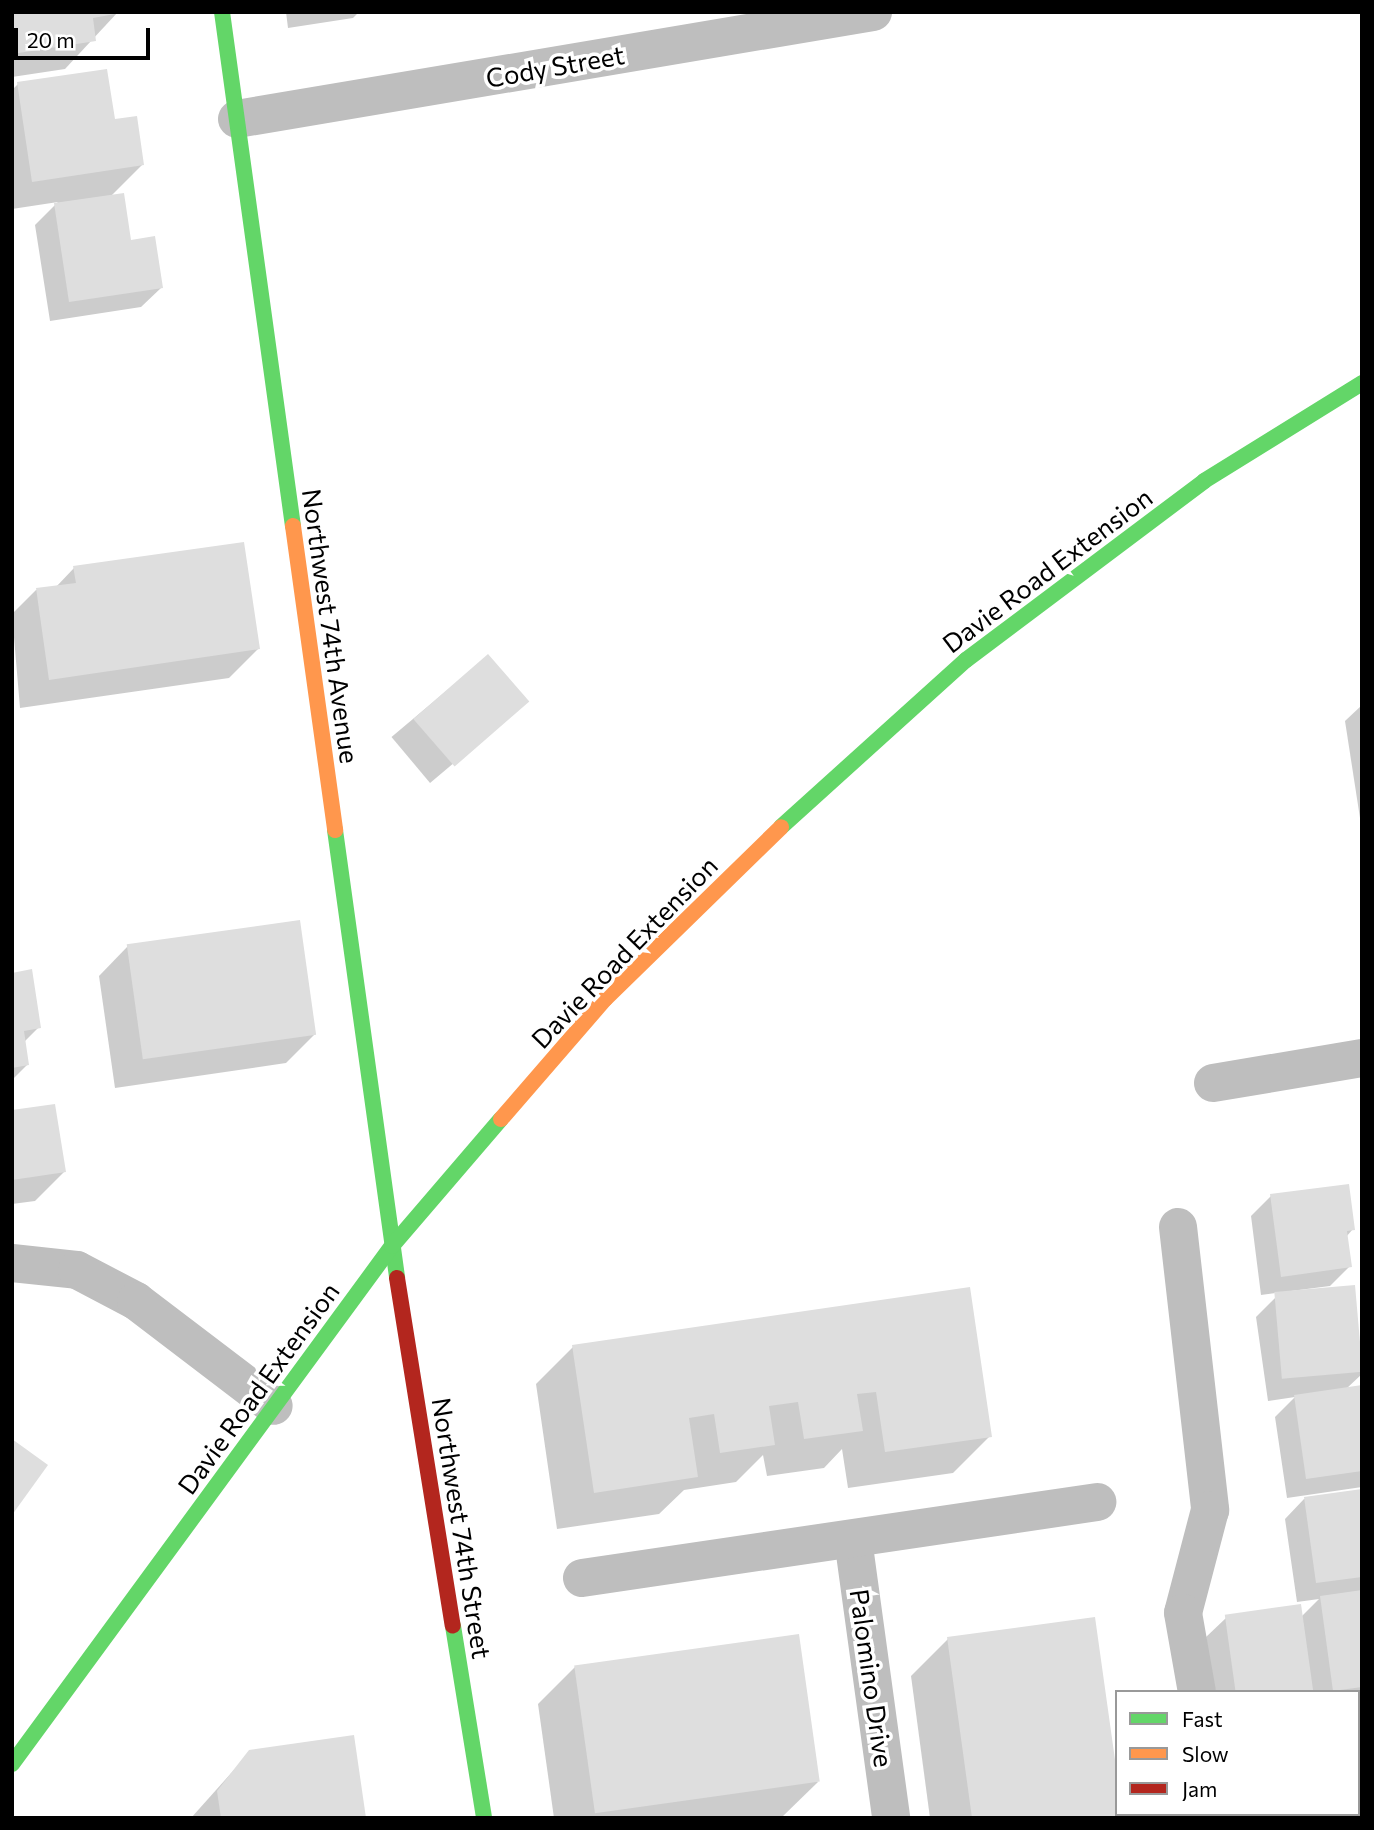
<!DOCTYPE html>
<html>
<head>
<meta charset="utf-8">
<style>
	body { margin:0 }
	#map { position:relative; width:1374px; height:1830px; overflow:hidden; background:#fff; font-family:Commissioner,sans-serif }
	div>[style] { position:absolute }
	.shadow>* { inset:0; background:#0003; transform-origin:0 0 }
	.building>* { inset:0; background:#dedede; transform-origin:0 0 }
	.street>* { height:38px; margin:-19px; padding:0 19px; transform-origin:19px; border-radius:19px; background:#bebebe }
	.fast>* { height:16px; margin:-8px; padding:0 8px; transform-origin:8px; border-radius:8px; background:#63d668 }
	.slow>* { height:16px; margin:-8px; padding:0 8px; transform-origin:8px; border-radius:8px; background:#ff974d }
	.jam>* { height:16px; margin:-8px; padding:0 8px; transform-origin:8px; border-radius:8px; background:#b3261e }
	span { translate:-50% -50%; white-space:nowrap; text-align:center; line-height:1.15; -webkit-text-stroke:7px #fff; paint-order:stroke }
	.street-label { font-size:26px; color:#000 }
	.frame { position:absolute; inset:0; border:14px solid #000; pointer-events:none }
	.legend { position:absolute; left:1115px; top:1690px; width:245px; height:126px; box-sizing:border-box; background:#fff; border:2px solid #999; margin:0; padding:9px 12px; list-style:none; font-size:21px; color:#000 }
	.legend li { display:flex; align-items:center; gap:14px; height:35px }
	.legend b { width:35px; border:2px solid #999 }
	.scale { position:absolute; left:14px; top:28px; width:136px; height:32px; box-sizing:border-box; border:4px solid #000; border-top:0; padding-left:9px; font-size:21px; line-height:24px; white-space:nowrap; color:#000; -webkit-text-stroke:5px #fff; paint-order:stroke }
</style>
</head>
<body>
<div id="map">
	<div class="shadow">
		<i style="clip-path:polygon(12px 12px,118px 12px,65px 69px,12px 77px)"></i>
		<i style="clip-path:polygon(286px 12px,359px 12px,353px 18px,288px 28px)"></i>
		<i style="clip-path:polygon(18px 84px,113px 121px,143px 164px,111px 196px,130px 242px,161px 288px,141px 307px,50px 321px,35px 225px,58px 202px,12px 209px,12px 90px)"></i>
		<i style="clip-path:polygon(74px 568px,258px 649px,229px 678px,20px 708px,12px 614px,36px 590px,55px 588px)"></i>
		<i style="left:488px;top:656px;width:60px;height:126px;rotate:50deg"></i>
		<i style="clip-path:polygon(1362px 705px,1362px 831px,1345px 721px)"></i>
		<i style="clip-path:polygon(128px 946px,315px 1034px,286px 1063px,115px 1088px,99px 976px)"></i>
		<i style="clip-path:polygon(12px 974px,39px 1027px,24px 1042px,28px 1064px,12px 1080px)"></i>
		<i style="clip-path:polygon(12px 1112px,64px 1172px,35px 1201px,12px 1204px)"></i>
		<i style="clip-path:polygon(1271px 1196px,1353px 1229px,1346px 1237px,1350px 1266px,1330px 1286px,1261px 1295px,1251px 1216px)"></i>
		<i style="clip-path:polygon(1354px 1287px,1362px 1374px,1346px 1389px,1362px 1387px,1362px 1487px,1287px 1498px,1275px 1417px,1295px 1397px,1268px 1401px,1256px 1317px,1276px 1297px)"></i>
		<i style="clip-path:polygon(969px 1289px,990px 1436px,953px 1473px,848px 1488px,842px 1449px,824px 1468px,767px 1476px,763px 1455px,736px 1482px,684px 1490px,659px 1514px,557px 1529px,536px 1384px,573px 1347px)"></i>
		<i style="clip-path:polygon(1362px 1491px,1362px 1703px,1358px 1692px,1214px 1692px,1206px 1637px,1226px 1618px,1301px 1617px,1319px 1599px,1297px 1602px,1285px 1519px,1304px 1499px)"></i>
		<i style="clip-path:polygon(948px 1639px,1120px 1814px,1121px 1818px,930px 1818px,911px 1676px)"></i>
		<i style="clip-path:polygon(575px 1667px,818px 1782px,781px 1818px,554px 1818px,538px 1704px)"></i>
		<i style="clip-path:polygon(250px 1752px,364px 1818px,191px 1818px)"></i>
	</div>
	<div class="building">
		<i style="clip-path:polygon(12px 12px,114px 12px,115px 14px,93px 18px,96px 41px,12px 54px)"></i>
		<i style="clip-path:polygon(107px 69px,115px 119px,137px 116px,144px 165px,32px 182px,17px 82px)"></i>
		<i style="clip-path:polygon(124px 193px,131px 240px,155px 236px,163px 288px,69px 302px,54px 203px)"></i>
		<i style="clip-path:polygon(244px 542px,260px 649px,49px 680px,36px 588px,76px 583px,73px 566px)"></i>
		<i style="left:488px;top:654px;width:63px;height:99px;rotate:49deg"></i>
		<i style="left:300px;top:920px;width:116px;height:175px;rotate:82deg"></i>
		<i style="clip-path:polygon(32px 969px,41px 1028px,24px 1031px,29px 1065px,12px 1068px,12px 973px)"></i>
		<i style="clip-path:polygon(55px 1104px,66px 1172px,12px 1180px,12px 1110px)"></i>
		<i style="clip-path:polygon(1349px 1184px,1355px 1230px,1347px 1231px,1352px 1267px,1281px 1277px,1270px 1194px)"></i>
		<i style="left:1355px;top:1285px;width:87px;height:81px;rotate:85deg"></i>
		<i style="clip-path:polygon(970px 1287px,992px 1437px,885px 1452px,876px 1392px,857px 1394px,863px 1431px,804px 1439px,798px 1402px,769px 1406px,775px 1445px,720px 1453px,714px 1414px,689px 1418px,698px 1477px,594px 1493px,572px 1345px)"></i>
		<i style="clip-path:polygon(1362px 1385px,1362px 1471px,1306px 1479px,1294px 1395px)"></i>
		<i style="clip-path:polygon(12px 1439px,48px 1465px,12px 1515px)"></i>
		<i style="clip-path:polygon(1362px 1489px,1362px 1577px,1316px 1583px,1304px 1497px)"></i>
		<i style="clip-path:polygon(1362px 1590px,1362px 1687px,1333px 1691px,1320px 1596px)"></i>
		<i style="left:1301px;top:1604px;width:87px;height:77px;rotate:82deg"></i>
		<i style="clip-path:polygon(1095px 1617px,1117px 1774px,1117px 1814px,1123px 1818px,972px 1818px,947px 1637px)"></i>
		<i style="left:799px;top:1634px;width:149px;height:227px;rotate:82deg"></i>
		<i style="clip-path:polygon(354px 1735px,366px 1818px,221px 1818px,217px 1791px,249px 1750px)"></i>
	</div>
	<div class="street">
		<i style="left:237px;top:119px;width:645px;rotate:-9.55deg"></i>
		<i style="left:1213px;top:1083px;width:151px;rotate:-9.5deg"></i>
		<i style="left:1178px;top:1227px;width:285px;rotate:83.5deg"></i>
		<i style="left:1210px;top:1510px;width:106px;rotate:104.7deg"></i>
		<i style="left:1183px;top:1613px;width:80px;rotate:80deg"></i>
		<i style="left:12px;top:1263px;width:65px;rotate:6.1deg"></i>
		<i style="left:77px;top:1270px;width:67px;rotate:27.7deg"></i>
		<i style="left:136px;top:1301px;width:173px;rotate:37.3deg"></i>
		<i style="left:853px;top:1539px;width:282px;rotate:82.2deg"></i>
		<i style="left:582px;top:1578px;width:521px;rotate:-8.39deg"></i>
		<i style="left:1358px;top:1789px;width:4px"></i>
		<i style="left:1219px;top:1814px;width:4px;rotate:76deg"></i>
	</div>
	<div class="fast">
		<i style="left:222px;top:12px;width:519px;rotate:82.14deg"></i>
		<i style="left:781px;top:827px;width:249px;rotate:-42.1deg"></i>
		<i style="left:966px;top:660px;width:298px;rotate:-36.9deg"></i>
		<i style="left:1204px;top:481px;width:186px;rotate:-31.8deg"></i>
		<i style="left:335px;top:830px;width:452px;rotate:82.1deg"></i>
		<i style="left:453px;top:1626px;width:194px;rotate:80.8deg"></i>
		<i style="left:12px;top:1764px;width:642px;rotate:-53.74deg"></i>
		<i style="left:392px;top:1246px;width:167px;rotate:-49.4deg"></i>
	</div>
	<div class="slow">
		<i style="left:293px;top:526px;width:307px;rotate:82.1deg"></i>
		<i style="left:501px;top:1119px;width:159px;rotate:-49.1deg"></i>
		<i style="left:605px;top:999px;width:246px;rotate:-44.3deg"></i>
	</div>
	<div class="jam">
		<i style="left:397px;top:1278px;width:352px;rotate:80.9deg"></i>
	</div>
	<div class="street-label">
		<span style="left:555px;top:66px;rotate:-10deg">Cody Street</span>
		<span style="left:1047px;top:570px;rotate:-37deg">Davie Road Extension</span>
		<span style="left:331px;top:626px;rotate:82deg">Northwest 74th Avenue</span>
		<span style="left:624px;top:952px;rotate:-46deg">Davie Road Extension</span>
		<span style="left:258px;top:1388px;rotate:-54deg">Davie Road Extension</span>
		<span style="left:462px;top:1528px;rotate:81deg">Northwest 74th Street</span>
		<span style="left:872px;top:1678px;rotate:82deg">Palomino Drive</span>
	</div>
	<div class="frame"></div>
	<ul class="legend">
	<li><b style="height:9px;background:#63d668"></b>Fast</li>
	<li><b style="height:9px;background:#ff974d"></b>Slow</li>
	<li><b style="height:9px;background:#b3261e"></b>Jam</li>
	</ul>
	<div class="scale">20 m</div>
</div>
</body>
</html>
